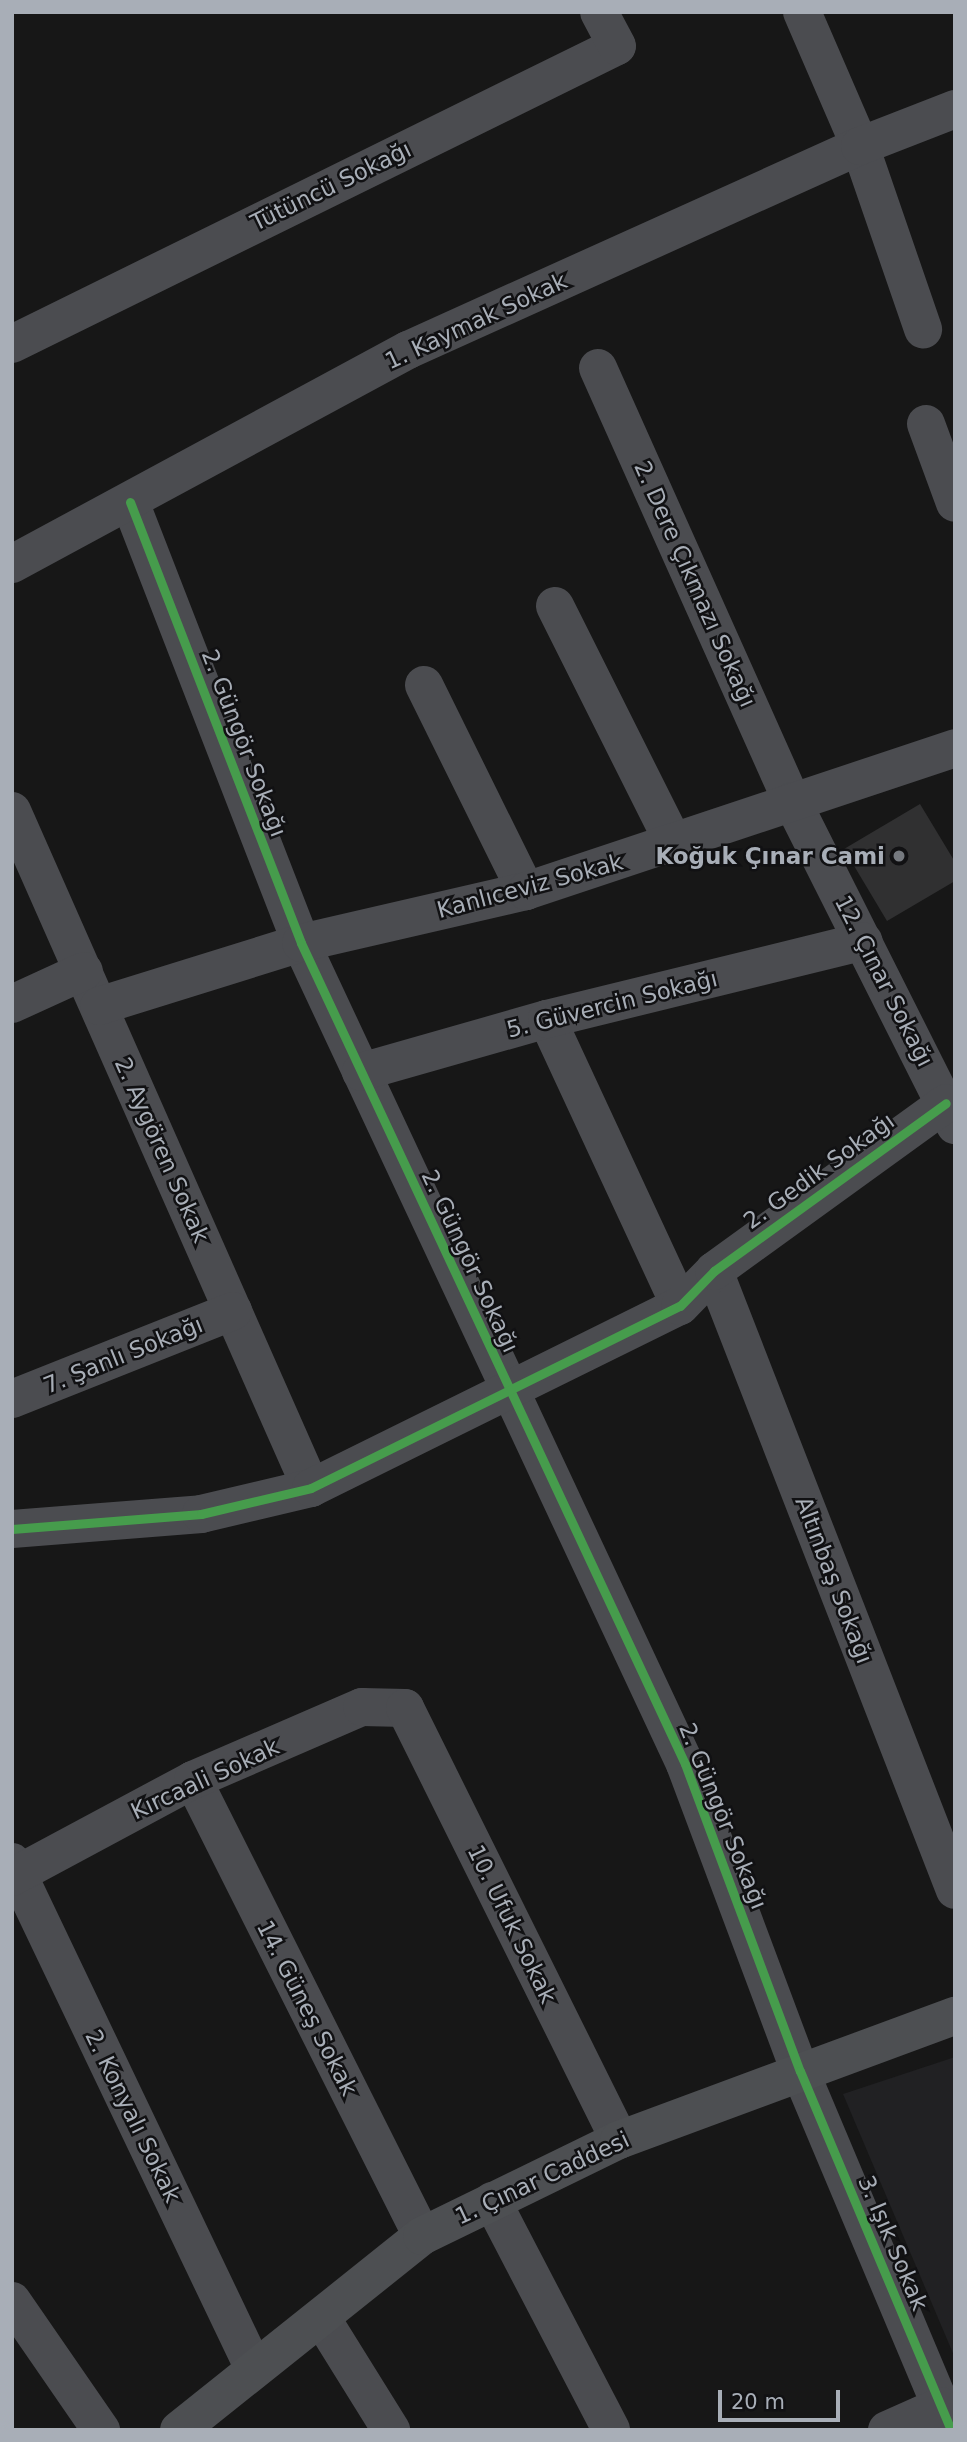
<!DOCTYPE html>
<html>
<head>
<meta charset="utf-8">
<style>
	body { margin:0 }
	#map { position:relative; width:967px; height:2442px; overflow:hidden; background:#171717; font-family:"DejaVu Sans",sans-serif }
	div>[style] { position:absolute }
	.built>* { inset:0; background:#212123 }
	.building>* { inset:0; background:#303031 }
	.minor>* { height:38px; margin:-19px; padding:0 19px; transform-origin:19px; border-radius:19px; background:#4b4c50 }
	.major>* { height:38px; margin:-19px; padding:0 19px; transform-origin:19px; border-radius:19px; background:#4d4f52 }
	.cycleway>* { height:9px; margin:-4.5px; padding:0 4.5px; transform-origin:4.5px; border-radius:4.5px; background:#469c4c }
	.dots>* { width:19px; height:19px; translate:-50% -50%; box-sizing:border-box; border:4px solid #111113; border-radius:50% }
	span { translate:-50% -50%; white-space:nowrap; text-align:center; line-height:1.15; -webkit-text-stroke:5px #111113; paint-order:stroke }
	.street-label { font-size:23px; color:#a8aeb7 }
	.poi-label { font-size:23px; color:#a8aeb7; font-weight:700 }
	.right { translate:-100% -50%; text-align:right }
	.frame { position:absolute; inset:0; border:14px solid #a8aeb7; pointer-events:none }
	.scale { position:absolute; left:718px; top:2390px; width:122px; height:32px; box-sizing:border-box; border:4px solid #a8aeb7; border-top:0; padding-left:9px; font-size:21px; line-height:24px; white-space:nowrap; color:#a8aeb7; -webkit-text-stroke:5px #111113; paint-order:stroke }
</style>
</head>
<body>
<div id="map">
	<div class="built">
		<i style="clip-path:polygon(955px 2057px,955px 2358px,843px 2094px)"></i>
	</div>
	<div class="building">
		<i style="clip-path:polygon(920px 804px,955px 862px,955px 881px,887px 921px,844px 849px)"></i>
	</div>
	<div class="minor">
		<i style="left:802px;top:12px;width:146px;rotate:66.6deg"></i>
		<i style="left:860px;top:146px;width:194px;rotate:71deg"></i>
		<i style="left:12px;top:344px;width:674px;rotate:-26.22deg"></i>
		<i style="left:617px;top:46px;width:38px;rotate:-118deg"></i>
		<i style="left:598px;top:368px;width:474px;rotate:65.9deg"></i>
		<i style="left:792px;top:801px;width:363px;rotate:63.3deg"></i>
		<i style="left:926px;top:424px;width:84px;rotate:69.8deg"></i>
		<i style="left:130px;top:502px;width:473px;rotate:68.8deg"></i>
		<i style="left:301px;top:943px;width:906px;rotate:64.93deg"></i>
		<i style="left:685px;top:1764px;width:328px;rotate:69.5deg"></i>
		<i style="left:800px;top:2071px;width:389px;rotate:67.2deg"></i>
		<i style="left:12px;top:564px;width:450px;rotate:-28.4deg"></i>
		<i style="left:408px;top:350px;width:496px;rotate:-24.3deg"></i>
		<i style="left:860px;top:146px;width:102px;rotate:-21.3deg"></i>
		<i style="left:555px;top:606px;width:266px;rotate:63.4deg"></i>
		<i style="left:424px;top:685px;width:230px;rotate:63.7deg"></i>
		<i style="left:12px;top:811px;width:740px;rotate:66.17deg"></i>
		<i style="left:12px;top:1004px;width:79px;rotate:-24.6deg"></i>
		<i style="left:99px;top:1006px;width:212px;rotate:-17.3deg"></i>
		<i style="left:301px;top:943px;width:231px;rotate:-13deg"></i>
		<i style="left:526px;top:891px;width:452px;rotate:-18.4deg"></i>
		<i style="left:547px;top:1019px;width:316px;rotate:65.1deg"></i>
		<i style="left:361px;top:1072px;width:193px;rotate:-15.9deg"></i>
		<i style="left:547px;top:1019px;width:326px;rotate:-13.8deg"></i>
		<i style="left:714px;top:1271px;width:664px;rotate:68.73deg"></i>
		<i style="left:12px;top:1399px;width:238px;rotate:-21.7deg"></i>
		<i style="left:12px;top:1529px;width:190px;rotate:-4.5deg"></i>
		<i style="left:201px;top:1514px;width:113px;rotate:-13.3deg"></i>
		<i style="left:311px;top:1488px;width:411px;rotate:-26.3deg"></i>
		<i style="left:680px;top:1306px;width:49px;rotate:-45.8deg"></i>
		<i style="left:714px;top:1271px;width:286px;rotate:-35.9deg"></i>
		<i style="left:193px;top:1780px;width:510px;rotate:63.33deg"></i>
		<i style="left:12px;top:1862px;width:562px;rotate:64.48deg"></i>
		<i style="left:12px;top:1877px;width:205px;rotate:-28.2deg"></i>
		<i style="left:193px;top:1780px;width:184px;rotate:-23.4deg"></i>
		<i style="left:362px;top:1707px;width:43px;rotate:1.3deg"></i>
		<i style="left:405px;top:1708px;width:482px;rotate:63.6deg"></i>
		<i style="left:492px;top:2201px;width:258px;rotate:62.5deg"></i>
		<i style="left:12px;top:2301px;width:157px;rotate:55.4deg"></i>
		<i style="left:322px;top:2319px;width:131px;rotate:58.1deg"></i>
		<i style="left:887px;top:2430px;width:59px;rotate:-24deg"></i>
	</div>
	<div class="major">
		<i style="left:179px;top:2430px;width:311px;rotate:-38.6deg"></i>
		<i style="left:422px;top:2236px;width:219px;rotate:-26deg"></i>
		<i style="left:619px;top:2140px;width:358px;rotate:-20.3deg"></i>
	</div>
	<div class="cycleway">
		<i style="left:130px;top:502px;width:473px;rotate:68.8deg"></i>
		<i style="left:301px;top:943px;width:906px;rotate:64.93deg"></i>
		<i style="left:685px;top:1764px;width:328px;rotate:69.5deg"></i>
		<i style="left:800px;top:2071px;width:389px;rotate:67.2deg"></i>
		<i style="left:12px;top:1529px;width:190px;rotate:-4.5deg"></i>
		<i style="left:201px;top:1514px;width:113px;rotate:-13.3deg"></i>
		<i style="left:311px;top:1488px;width:411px;rotate:-26.3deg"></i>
		<i style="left:680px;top:1306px;width:49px;rotate:-45.8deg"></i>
		<i style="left:714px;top:1271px;width:286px;rotate:-35.9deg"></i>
	</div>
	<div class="dots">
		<i style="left:899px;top:856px;background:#75797f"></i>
	</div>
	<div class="street-label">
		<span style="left:331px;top:186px;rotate:-26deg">Tütüncü Sokağı</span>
		<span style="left:476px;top:321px;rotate:-25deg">1. Kaymak Sokak</span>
		<span style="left:695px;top:584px;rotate:66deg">2. Dere Çıkmazı Sokağı</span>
		<span style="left:244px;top:743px;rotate:69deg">2. Güngör Sokağı</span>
		<span style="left:530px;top:886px;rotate:-15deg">Kanlıceviz Sokak</span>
		<span style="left:884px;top:981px;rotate:63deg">12. Çınar Sokağı</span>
		<span style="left:612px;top:1004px;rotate:-14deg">5. Güvercin Sokağı</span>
		<span style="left:162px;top:1150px;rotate:66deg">2. Aygören Sokak</span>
		<span style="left:819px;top:1171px;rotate:-36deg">2. Gedik Sokağı</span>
		<span style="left:470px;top:1261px;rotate:65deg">2. Güngör Sokağı</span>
		<span style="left:123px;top:1355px;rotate:-22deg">7. Şanlı Sokağı</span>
		<span style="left:834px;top:1580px;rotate:69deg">Altınbaş Sokağı</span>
		<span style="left:205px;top:1779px;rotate:-25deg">Kırcaali Sokak</span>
		<span style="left:723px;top:1816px;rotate:68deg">2. Güngör Sokağı</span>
		<span style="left:512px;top:1924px;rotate:64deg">10. Ufuk Sokak</span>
		<span style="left:307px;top:2008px;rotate:63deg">14. Güneş Sokak</span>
		<span style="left:133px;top:2116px;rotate:64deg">2. Konyalı Sokak</span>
		<span style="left:542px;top:2178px;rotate:-25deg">1. Çınar Caddesi</span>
		<span style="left:893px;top:2243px;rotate:67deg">3. Işık Sokak</span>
	</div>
	<div class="poi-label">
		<span class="right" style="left:885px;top:856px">Koğuk Çınar Cami</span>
	</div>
	<div class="frame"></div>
	<div class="scale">20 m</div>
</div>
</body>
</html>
